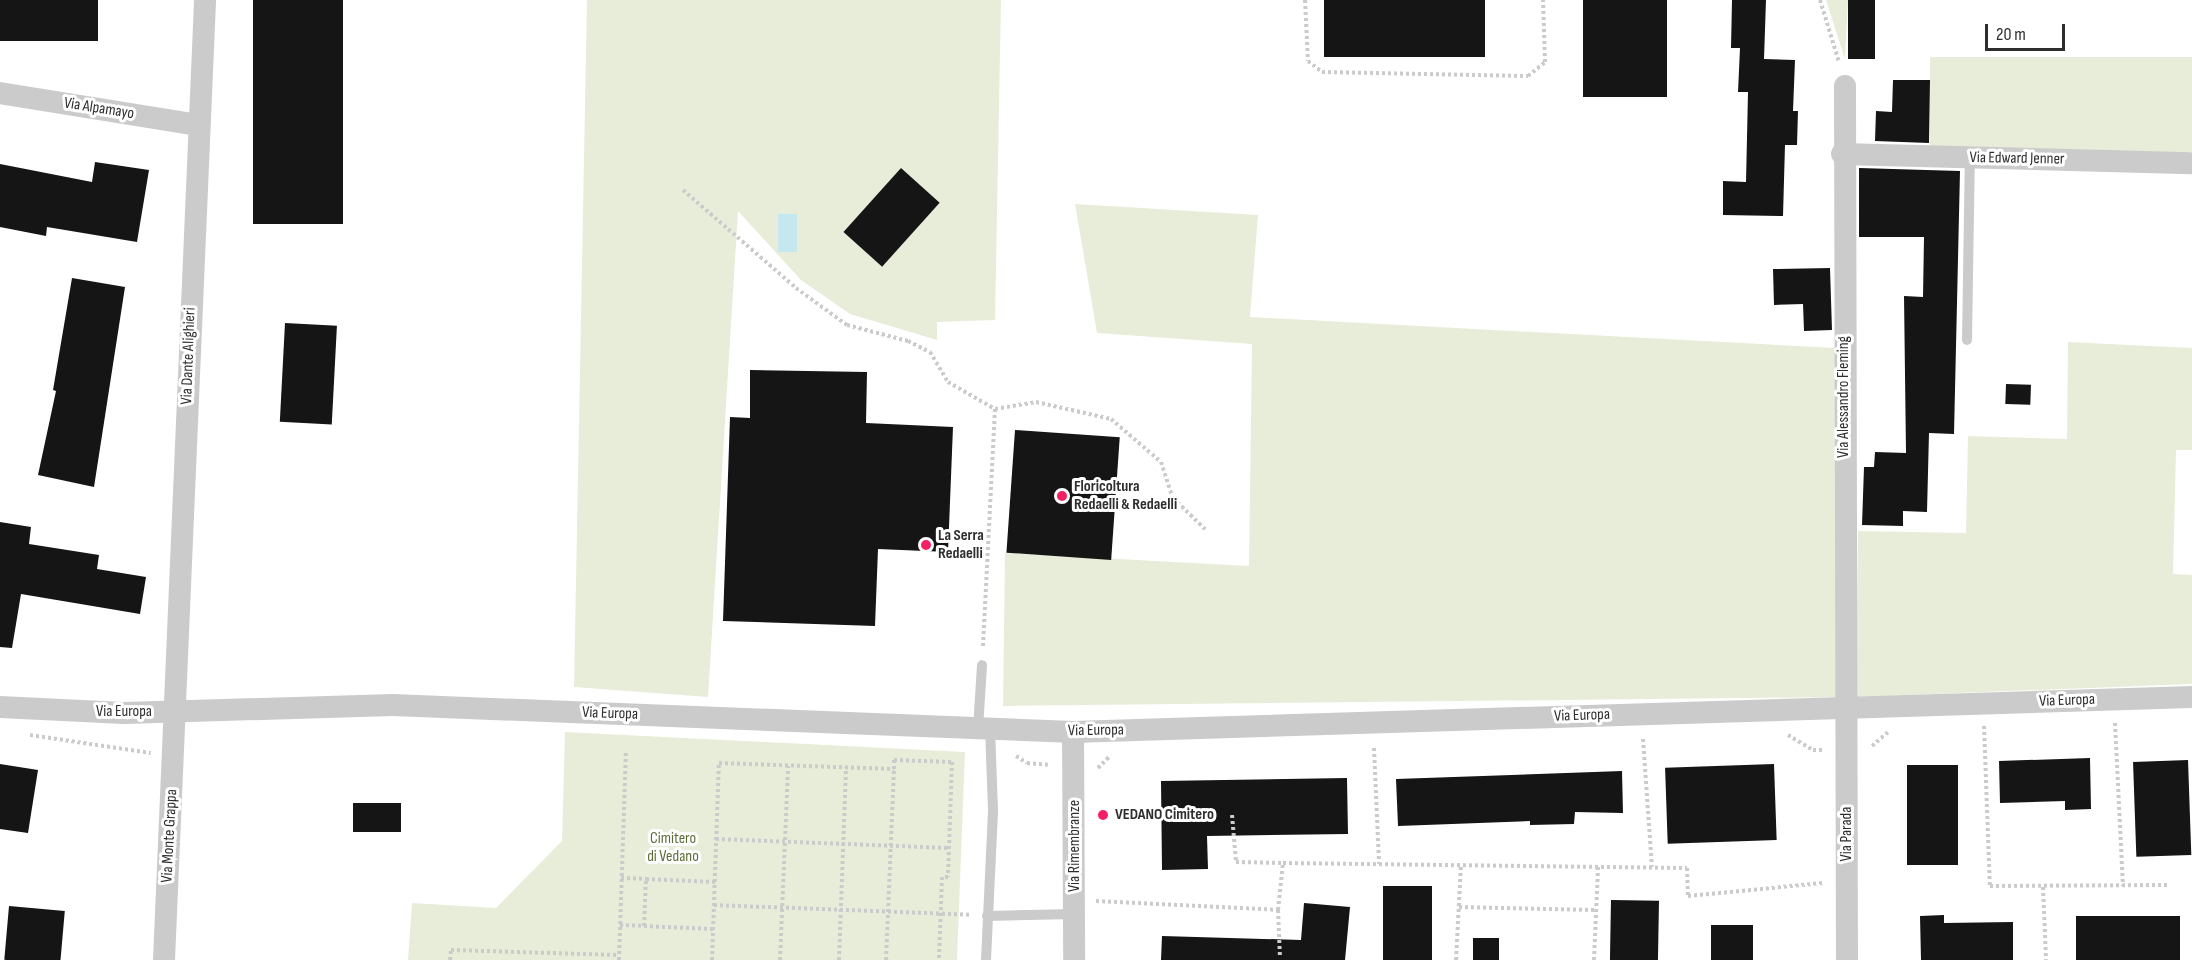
<!DOCTYPE html>
<html>
<head>
<meta charset="utf-8">
<style>
	body { margin:0 }
	#map { position:relative; width:2192px; height:960px; overflow:hidden; background:#fff; font-family:"Sofia Sans Condensed",sans-serif }
	div>[style] { position:absolute }
	.green>* { inset:0; background:#e8edda; transform-origin:0 0 }
	.water>* { inset:0; background:#c4e8ee; transform-origin:0 0 }
	.building>* { inset:0; background:#151515; transform-origin:0 0 }
	.path>* { height:4px; margin-top:-2px; transform-origin:0; background:repeating-linear-gradient(90deg,#cbcbcb 0 3px,transparent 0 6px) }
	.lane>* { height:10px; margin:-5px; padding:0 5px; transform-origin:5px; border-radius:5px; background:#cbcbcb }
	.street>* { height:22px; margin:-11px; padding:0 11px; transform-origin:11px; border-radius:11px; background:#cbcbcb }
	.dots>* { width:16px; height:16px; translate:-50% -50%; box-sizing:border-box; border:3px solid #fff; border-radius:50% }
	span { translate:-50% -50%; white-space:nowrap; text-align:center; line-height:1.15; -webkit-text-stroke:6px #fff; paint-order:stroke }
	.street-label { font-size:16px; color:#2e2e2e }
	.poi-label { font-size:16px; color:#2e2e2e; font-weight:700 }
	.left { translate:0 -50%; text-align:left }
	.park-label { font-size:16px; color:#5d6d38 }
	.scale { position:absolute; left:1985px; top:24px; width:80px; height:27px; box-sizing:border-box; border:3px solid #2e2e2e; border-top:0; padding-left:8px; font-size:18px; line-height:21px; white-space:nowrap; color:#2e2e2e; -webkit-text-stroke:4px #fff; paint-order:stroke }
</style>
</head>
<body>
<div id="map">
	<div class="green">
		<i style="clip-path:polygon(587px 0,1001px 0,995px 320px,937px 322px,937px 340px,850px 314px,801px 280px,738px 211px,708px 697px,574px 687px)"></i>
		<i style="clip-path:polygon(1826px 0,1848px 0,1845px 59px)"></i>
		<i style="left:2192px;top:57px;width:95px;height:262px;rotate:90deg"></i>
		<i style="clip-path:polygon(1075px 204px,1258px 215px,1250px 317px,1835px 348px,1837px 697px,1003px 706px,1005px 553px,1249px 566px,1252px 344px,1097px 333px)"></i>
		<i style="clip-path:polygon(2068px 342px,2192px 348px,2192px 450px,2176px 450px,2173px 574px,2192px 575px,2192px 684px,1856px 697px,1858px 531px,1966px 533px,1968px 436px,2067px 439px)"></i>
		<i style="clip-path:polygon(565px 732px,965px 752px,957px 960px,408px 960px,412px 903px,496px 908px,562px 841px)"></i>
	</div>
	<div class="water">
		<i style="left:778px;top:214px;width:19px;height:38px"></i>
	</div>
	<div class="building">
		<i style="left:0;top:0;width:98px;height:41px"></i>
		<i style="left:253px;top:0;width:90px;height:224px"></i>
		<i style="left:1324px;top:0;width:161px;height:57px"></i>
		<i style="left:1583px;top:0;width:84px;height:97px"></i>
		<i style="clip-path:polygon(1732px 0,1766px 0,1764px 59px,1795px 60px,1793px 111px,1798px 111px,1797px 145px,1785px 145px,1783px 216px,1723px 215px,1723px 181px,1746px 182px,1748px 92px,1738px 92px,1740px 48px,1731px 48px)"></i>
		<i style="left:1848px;top:0;width:27px;height:59px"></i>
		<i style="clip-path:polygon(1893px 80px,1930px 80px,1929px 143px,1875px 141px,1876px 111px,1892px 112px)"></i>
		<i style="clip-path:polygon(95px 162px,149px 170px,137px 242px,47px 227px,46px 236px,0 227px,0 164px,92px 182px)"></i>
		<i style="left:901px;top:168px;width:52px;height:86px;rotate:42deg"></i>
		<i style="clip-path:polygon(1859px 168px,1960px 171px,1954px 434px,1929px 433px,1927px 512px,1903px 511px,1903px 526px,1862px 525px,1864px 467px,1874px 467px,1875px 452px,1906px 453px,1904px 296px,1923px 297px,1924px 237px,1859px 237px)"></i>
		<i style="clip-path:polygon(1830px 268px,1832px 330px,1804px 331px,1803px 304px,1774px 305px,1773px 269px)"></i>
		<i style="clip-path:polygon(72px 278px,125px 287px,94px 487px,38px 475px,56px 391px,53px 390px)"></i>
		<i style="left:285px;top:323px;width:52px;height:99px;rotate:3deg"></i>
		<i style="clip-path:polygon(750px 370px,867px 372px,866px 423px,953px 427px,948px 552px,878px 549px,875px 626px,723px 621px,730px 417px,750px 418px)"></i>
		<i style="left:2006px;top:384px;width:25px;height:20px;rotate:2deg"></i>
		<i style="left:1015px;top:430px;width:105px;height:123px;rotate:4deg"></i>
		<i style="clip-path:polygon(0 522px,31px 527px,29px 544px,99px 555px,97px 569px,146px 577px,140px 614px,21px 594px,12px 648px,0 647px)"></i>
		<i style="clip-path:polygon(2090px 758px,2091px 809px,2065px 810px,2065px 801px,2000px 803px,1999px 761px)"></i>
		<i style="left:2188px;top:760px;width:95px;height:55px;rotate:88deg"></i>
		<i style="clip-path:polygon(0 764px,38px 770px,28px 833px,0 829px)"></i>
		<i style="left:1774px;top:764px;width:76px;height:109px;rotate:88deg"></i>
		<i style="left:1907px;top:765px;width:51px;height:100px"></i>
		<i style="clip-path:polygon(1622px 771px,1623px 813px,1575px 812px,1574px 824px,1530px 825px,1530px 821px,1398px 826px,1396px 779px)"></i>
		<i style="clip-path:polygon(1347px 778px,1348px 834px,1207px 836px,1208px 869px,1162px 870px,1161px 781px)"></i>
		<i style="left:353px;top:803px;width:48px;height:29px"></i>
		<i style="left:1383px;top:886px;width:49px;height:74px"></i>
		<i style="left:1611px;top:900px;width:48px;height:60px;rotate:1deg"></i>
		<i style="clip-path:polygon(1304px 903px,1350px 907px,1345px 960px,1161px 960px,1162px 936px,1301px 940px)"></i>
		<i style="left:9px;top:906px;width:56px;height:54px;rotate:5deg"></i>
		<i style="clip-path:polygon(1944px 915px,1944px 923px,2013px 922px,2013px 960px,1921px 960px,1920px 916px)"></i>
		<i style="left:2076px;top:916px;width:104px;height:44px"></i>
		<i style="left:1711px;top:925px;width:42px;height:35px"></i>
		<i style="left:1473px;top:938px;width:26px;height:22px"></i>
	</div>
	<div class="path">
		<i style="left:1305px;top:0;width:61px;rotate:87.2deg"></i>
		<i style="left:1308px;top:61px;width:18px;rotate:38deg"></i>
		<i style="left:1322px;top:72px;width:206px;rotate:1.1deg"></i>
		<i style="left:1528px;top:76px;width:22px;rotate:-39deg"></i>
		<i style="left:1545px;top:62px;width:62px;rotate:-91.8deg"></i>
		<i style="left:1820px;top:0;width:65px;rotate:73deg"></i>
		<i style="left:683px;top:190px;width:150px;rotate:40.9deg"></i>
		<i style="left:796px;top:288px;width:63px;rotate:36deg"></i>
		<i style="left:847px;top:325px;width:63px;rotate:14.7deg"></i>
		<i style="left:908px;top:341px;width:25px;rotate:27deg"></i>
		<i style="left:930px;top:352px;width:35px;rotate:59deg"></i>
		<i style="left:948px;top:382px;width:54px;rotate:29.9deg"></i>
		<i style="left:995px;top:409px;width:240px;rotate:92.9deg"></i>
		<i style="left:995px;top:409px;width:42px;rotate:-9.7deg"></i>
		<i style="left:1036px;top:402px;width:77px;rotate:12.8deg"></i>
		<i style="left:1111px;top:419px;width:66px;rotate:40.7deg"></i>
		<i style="left:1161px;top:462px;width:38px;rotate:72deg"></i>
		<i style="left:1173px;top:498px;width:45px;rotate:44.1deg"></i>
		<i style="left:2115px;top:723px;width:163px;rotate:87.2deg"></i>
		<i style="left:1984px;top:726px;width:160px;rotate:87.9deg"></i>
		<i style="left:1990px;top:886px;width:178px;rotate:-0.3deg"></i>
		<i style="left:30px;top:735px;width:122px;rotate:8.5deg"></i>
		<i style="left:1788px;top:735px;width:29px;rotate:31deg"></i>
		<i style="left:1813px;top:750px;width:11px"></i>
		<i style="left:1643px;top:739px;width:128px;rotate:86deg"></i>
		<i style="left:1872px;top:746px;width:23px;rotate:-41deg"></i>
		<i style="left:1374px;top:748px;width:116px;rotate:87.5deg"></i>
		<i style="left:1016px;top:756px;width:13px;rotate:32deg"></i>
		<i style="left:1027px;top:763px;width:21px;rotate:5deg"></i>
		<i style="left:1098px;top:768px;width:18px;rotate:-45deg"></i>
		<i style="left:1232px;top:815px;width:47px;rotate:85.1deg"></i>
		<i style="left:1236px;top:862px;width:47px;rotate:1.2deg"></i>
		<i style="left:716px;top:839px;width:233px;rotate:2.2deg"></i>
		<i style="left:621px;top:878px;width:25px;rotate:2deg"></i>
		<i style="left:2043px;top:887px;width:73px;rotate:87.6deg"></i>
		<i style="left:1096px;top:901px;width:182px;rotate:2.8deg"></i>
		<i style="left:1278px;top:910px;width:47px;rotate:-83.9deg"></i>
		<i style="left:1283px;top:863px;width:404px;rotate:0.7deg"></i>
		<i style="left:1687px;top:868px;width:28px;rotate:88deg"></i>
		<i style="left:1688px;top:896px;width:135px;rotate:-5.5deg"></i>
		<i style="left:714px;top:905px;width:257px;rotate:2.2deg"></i>
		<i style="left:1459px;top:907px;width:137px;rotate:1.3deg"></i>
		<i style="left:1278px;top:910px;width:47px;rotate:87.6deg"></i>
		<i style="left:620px;top:925px;width:24px;rotate:2deg"></i>
		<i style="left:713px;top:929px;width:69px;rotate:-177.5deg"></i>
		<i style="left:644px;top:926px;width:47px;rotate:-87.6deg"></i>
		<i style="left:646px;top:879px;width:69px;rotate:2.5deg"></i>
		<i style="left:450px;top:960px;width:10px;rotate:-84deg"></i>
		<i style="left:451px;top:950px;width:168px;rotate:1.7deg"></i>
		<i style="left:619px;top:960px;width:210px;rotate:-88.1deg"></i>
		<i style="left:712px;top:960px;width:197px;rotate:-88deg"></i>
		<i style="left:719px;top:763px;width:175px;rotate:2deg"></i>
		<i style="left:894px;top:769px;width:9px;rotate:-90deg"></i>
		<i style="left:894px;top:760px;width:58px;rotate:2deg"></i>
		<i style="left:952px;top:762px;width:115px;rotate:92deg"></i>
		<i style="left:948px;top:877px;width:6px;rotate:180deg"></i>
		<i style="left:942px;top:877px;width:83px;rotate:92.1deg"></i>
		<i style="left:780px;top:960px;width:194px;rotate:-87.6deg"></i>
		<i style="left:839px;top:960px;width:193px;rotate:-87.9deg"></i>
		<i style="left:886px;top:960px;width:191px;rotate:-87.6deg"></i>
		<i style="left:1456px;top:960px;width:95px;rotate:-87deg"></i>
		<i style="left:1594px;top:960px;width:93px;rotate:-87.5deg"></i>
	</div>
	<div class="lane">
		<i style="left:1967px;top:340px;width:183px;rotate:-89.1deg"></i>
		<i style="left:978px;top:729px;width:64px;rotate:-86.4deg"></i>
		<i style="left:987px;top:916px;width:87px;rotate:-1.3deg"></i>
		<i style="left:986px;top:960px;width:150px;rotate:-87.3deg"></i>
		<i style="left:993px;top:810px;width:80px;rotate:-92.1deg"></i>
	</div>
	<div class="street">
		<i style="left:1845px;top:86px;width:874px;rotate:89.87deg"></i>
		<i style="left:0;top:93px;width:200px;rotate:9.2deg"></i>
		<i style="left:1842px;top:154px;width:350px;rotate:1.5deg"></i>
		<i style="left:0;top:707px;width:124px;rotate:2.8deg"></i>
		<i style="left:124px;top:713px;width:269px;rotate:-1.7deg"></i>
		<i style="left:393px;top:705px;width:681px;rotate:2.27deg"></i>
		<i style="left:1073px;top:732px;width:1120px;rotate:-1.79deg"></i>
		<i style="left:1073px;top:732px;width:228px;rotate:89.7deg"></i>
		<i style="left:164px;top:960px;width:961px;rotate:-87.55deg"></i>
	</div>
	<div class="dots">
		<i style="left:1062px;top:496px;background:#f32163"></i>
		<i style="left:926px;top:545px;background:#f32163"></i>
		<i style="left:1103px;top:815px;background:#f32163"></i>
	</div>
	<div class="street-label">
		<span style="left:99px;top:109px;rotate:9deg">Via Alpamayo</span>
		<span style="left:2017px;top:159px;rotate:1deg">Via Edward Jenner</span>
		<span style="left:189px;top:356px;rotate:-88deg">Via Dante Alighieri</span>
		<span style="left:1844px;top:397px;rotate:-90deg">Via Alessandro Fleming</span>
		<span style="left:2067px;top:701px;rotate:-2deg">Via Europa</span>
		<span style="left:124px;top:712px">Via Europa</span>
		<span style="left:610px;top:714px;rotate:2deg">Via Europa</span>
		<span style="left:1582px;top:716px;rotate:-2deg">Via Europa</span>
		<span style="left:1096px;top:731px;rotate:-1deg">Via Europa</span>
		<span style="left:1847px;top:834px;rotate:-90deg">Via Parada</span>
		<span style="left:170px;top:836px;rotate:-87deg">Via Monte Grappa</span>
		<span style="left:1075px;top:846px;rotate:-90deg">Via Rimembranze</span>
	</div>
	<div class="poi-label">
		<span class="left" style="left:1074px;top:496px">Floricoltura<br>Redaelli &amp; Redaelli</span>
		<span class="left" style="left:938px;top:545px">La Serra<br>Redaelli</span>
		<span class="left" style="left:1115px;top:815px">VEDANO Cimitero</span>
	</div>
	<div class="park-label">
		<span style="left:673px;top:848px">Cimitero<br>di Vedano</span>
	</div>
	<div class="scale">20 m</div>
</div>
</body>
</html>
